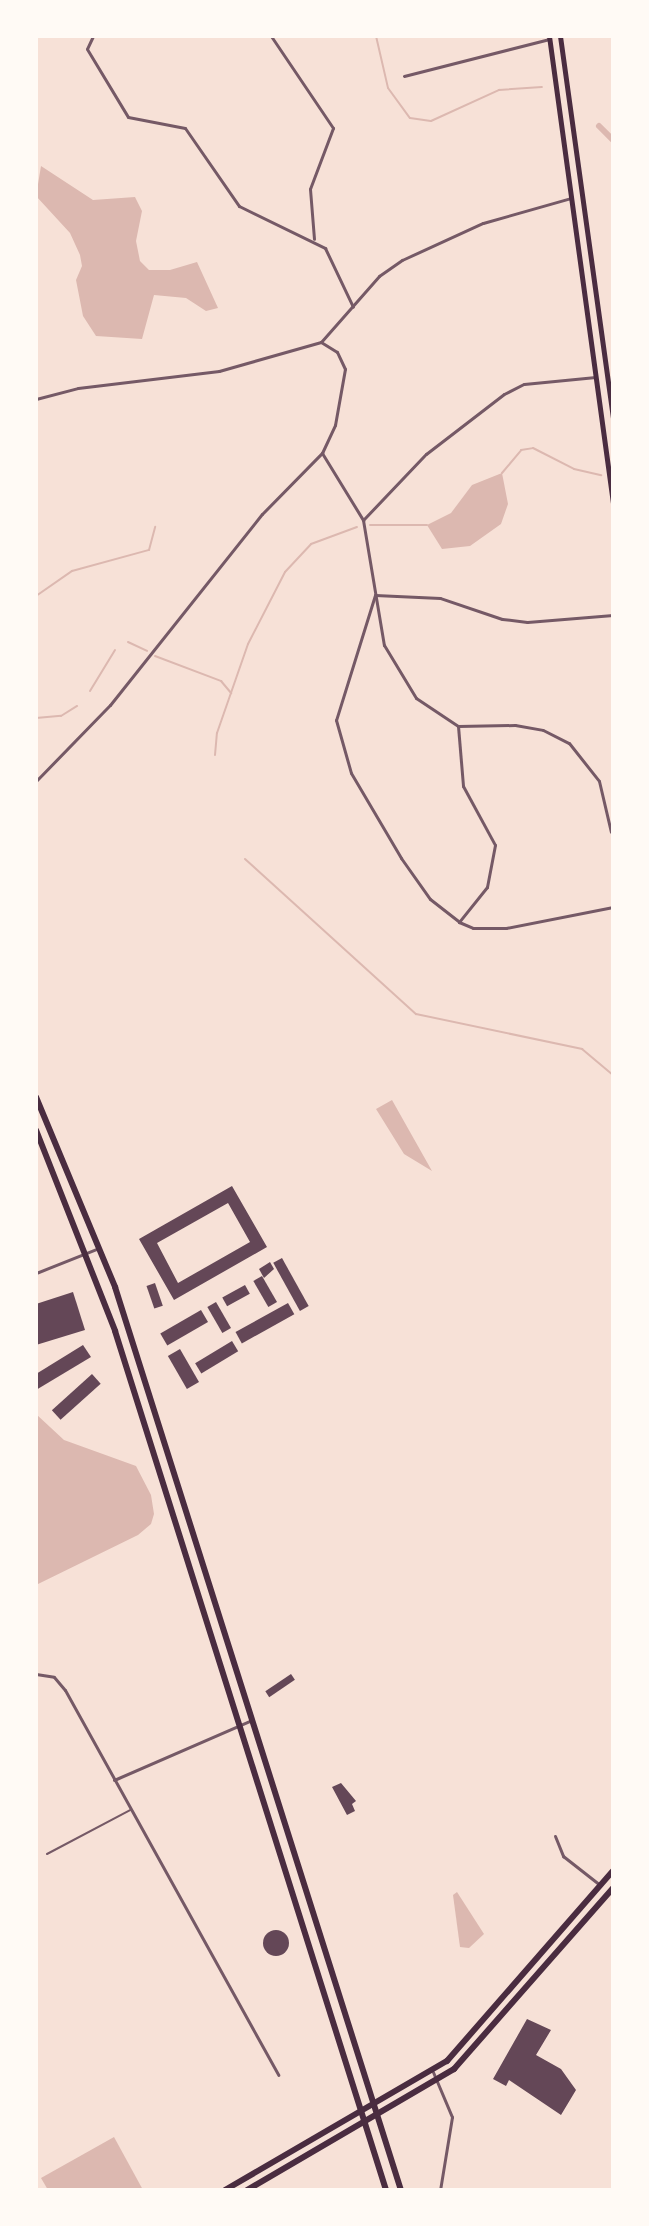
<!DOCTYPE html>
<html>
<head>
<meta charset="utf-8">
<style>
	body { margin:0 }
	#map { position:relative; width:649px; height:2226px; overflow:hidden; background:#f7e1d7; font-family:"Work Sans",sans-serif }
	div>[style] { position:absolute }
	.water>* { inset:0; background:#dcb8b0 }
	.stream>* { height:2px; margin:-1px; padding:0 1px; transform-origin:1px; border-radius:1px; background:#dcb8b0 }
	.canal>* { height:6px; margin:-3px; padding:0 3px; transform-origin:3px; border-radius:3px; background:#dcb8b0 }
	.building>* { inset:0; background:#644757; transform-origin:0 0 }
	.round { border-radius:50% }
	.service>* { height:2px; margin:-1px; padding:0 1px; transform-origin:1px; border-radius:1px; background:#755966 }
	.minor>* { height:3px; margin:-1.5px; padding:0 1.5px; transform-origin:1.5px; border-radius:1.5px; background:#755966 }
	.secondary>* { height:5px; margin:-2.5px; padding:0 2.5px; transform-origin:2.5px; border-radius:2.5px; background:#4a2c40 }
	.primary>* { height:6px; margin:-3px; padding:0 3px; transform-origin:3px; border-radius:3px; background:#4a2c40 }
	.trunk>* { height:6px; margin:-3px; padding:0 3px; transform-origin:3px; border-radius:3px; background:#4a2c40 }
	span { translate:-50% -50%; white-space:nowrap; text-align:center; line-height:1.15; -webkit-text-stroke:6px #fffaf5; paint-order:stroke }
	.frame { position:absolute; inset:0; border:38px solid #fffaf5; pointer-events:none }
</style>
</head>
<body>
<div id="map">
	<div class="water">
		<i style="clip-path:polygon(41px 166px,93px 200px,135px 197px,142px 211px,136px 241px,140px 261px,149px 270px,170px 270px,197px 262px,218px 308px,206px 311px,186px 298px,154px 295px,142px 339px,96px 336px,83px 316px,76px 280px,82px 266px,80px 255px,70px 233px,36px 196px)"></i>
		<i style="clip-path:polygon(502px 473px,508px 504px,501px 524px,470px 546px,442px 549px,427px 525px,451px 513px,472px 485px)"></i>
		<i style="clip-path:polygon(392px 1100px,432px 1171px,404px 1154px,381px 1117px,376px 1109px)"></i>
		<i style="clip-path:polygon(36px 1414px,64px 1440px,136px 1466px,151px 1495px,154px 1514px,151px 1524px,138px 1535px,36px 1585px)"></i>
		<i style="clip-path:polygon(457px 1892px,484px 1934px,469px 1948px,460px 1947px,453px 1895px)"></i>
		<i style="clip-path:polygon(114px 2137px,143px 2190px,48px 2190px,41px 2178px)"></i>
	</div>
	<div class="stream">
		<i style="left:376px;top:36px;width:53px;rotate:77deg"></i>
		<i style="left:388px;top:88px;width:37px;rotate:54deg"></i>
		<i style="left:410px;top:118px;width:21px;rotate:8deg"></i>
		<i style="left:431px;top:121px;width:75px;rotate:-24.5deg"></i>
		<i style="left:499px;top:90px;width:43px;rotate:-4deg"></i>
		<i style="left:502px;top:473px;width:30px;rotate:-50deg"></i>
		<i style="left:521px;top:450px;width:12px;rotate:-9deg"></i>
		<i style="left:533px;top:448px;width:46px;rotate:27.1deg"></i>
		<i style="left:574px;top:469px;width:28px;rotate:13deg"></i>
		<i style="left:370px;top:525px;width:57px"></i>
		<i style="left:36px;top:596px;width:44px;rotate:-34.8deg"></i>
		<i style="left:72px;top:571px;width:80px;rotate:-15.3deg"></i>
		<i style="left:149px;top:550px;width:24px;rotate:-75deg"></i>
		<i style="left:128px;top:642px;width:21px;rotate:25deg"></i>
		<i style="left:155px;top:656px;width:71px;rotate:20.7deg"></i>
		<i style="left:221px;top:681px;width:16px;rotate:50deg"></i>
		<i style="left:90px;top:691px;width:48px;rotate:-58.6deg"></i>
		<i style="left:36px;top:718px;width:25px;rotate:-5deg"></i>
		<i style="left:61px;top:716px;width:19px;rotate:-32deg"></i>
		<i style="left:215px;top:755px;width:22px;rotate:-85deg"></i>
		<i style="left:217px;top:733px;width:94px;rotate:-70.8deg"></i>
		<i style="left:248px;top:644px;width:81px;rotate:-62.8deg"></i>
		<i style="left:285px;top:572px;width:38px;rotate:-47deg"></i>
		<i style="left:311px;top:544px;width:49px;rotate:-20.3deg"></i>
		<i style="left:245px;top:859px;width:231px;rotate:42.2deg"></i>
		<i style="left:416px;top:1014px;width:170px;rotate:11.9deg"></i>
		<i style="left:582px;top:1049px;width:40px;rotate:40deg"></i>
	</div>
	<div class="canal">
		<i style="left:599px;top:126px;width:20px;rotate:45deg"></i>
	</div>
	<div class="building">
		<i style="clip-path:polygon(evenodd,232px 1186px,267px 1247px,174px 1300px,139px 1239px,232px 1186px,228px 1203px,250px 1242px,178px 1283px,157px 1243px,228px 1203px)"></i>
		<i style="left:282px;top:1258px;width:55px;height:10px;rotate:61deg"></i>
		<i style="clip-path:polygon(270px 1262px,274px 1269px,264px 1278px,259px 1269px)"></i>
		<i style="left:262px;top:1276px;width:30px;height:10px;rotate:60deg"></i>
		<i style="left:155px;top:1283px;width:24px;height:9px;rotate:71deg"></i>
		<i style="left:245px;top:1285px;width:10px;height:26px;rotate:61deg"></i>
		<i style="clip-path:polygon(73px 1292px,85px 1330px,36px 1345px,36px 1304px)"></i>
		<i style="left:216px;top:1302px;width:30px;height:10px;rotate:60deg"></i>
		<i style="left:288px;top:1303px;width:13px;height:60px;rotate:61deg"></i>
		<i style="left:201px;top:1310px;width:14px;height:47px;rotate:60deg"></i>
		<i style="left:232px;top:1341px;width:12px;height:43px;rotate:59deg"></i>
		<i style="clip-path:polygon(83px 1345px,91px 1357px,36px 1390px,36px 1374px)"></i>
		<i style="left:180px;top:1349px;width:38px;height:14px;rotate:60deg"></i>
		<i style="left:92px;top:1374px;width:13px;height:54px;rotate:48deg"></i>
		<i style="left:291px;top:1674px;width:7px;height:31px;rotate:56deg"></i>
		<i style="clip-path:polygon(341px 1783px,356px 1801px,352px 1804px,355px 1811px,347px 1815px,332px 1787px)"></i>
		<i class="round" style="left:263px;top:1930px;width:26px;height:26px"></i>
		<i style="clip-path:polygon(527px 2019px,551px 2030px,536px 2055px,561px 2069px,576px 2090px,561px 2115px,509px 2080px,506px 2086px,493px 2079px)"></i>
	</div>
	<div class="service">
		<i style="left:47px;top:1854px;width:94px;rotate:-27.9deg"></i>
	</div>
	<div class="minor">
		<i style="left:93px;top:36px;width:14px;rotate:115deg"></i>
		<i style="left:87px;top:49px;width:79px;rotate:58.9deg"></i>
		<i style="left:128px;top:117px;width:58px;rotate:10.9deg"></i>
		<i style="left:185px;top:128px;width:95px;rotate:55.3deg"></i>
		<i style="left:239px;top:206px;width:96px;rotate:26deg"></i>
		<i style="left:325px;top:248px;width:65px;rotate:64.6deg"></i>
		<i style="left:271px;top:36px;width:111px;rotate:56deg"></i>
		<i style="left:333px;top:128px;width:65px;rotate:110.7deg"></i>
		<i style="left:310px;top:189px;width:50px;rotate:85.4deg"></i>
		<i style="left:404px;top:76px;width:150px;rotate:-14.3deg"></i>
		<i style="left:36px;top:316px;width:1px;rotate:90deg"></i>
		<i style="left:36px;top:399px;width:43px;rotate:-14.7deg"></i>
		<i style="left:78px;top:388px;width:142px;rotate:-6.9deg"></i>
		<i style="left:219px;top:371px;width:106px;rotate:-15.9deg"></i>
		<i style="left:321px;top:342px;width:88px;rotate:-48.7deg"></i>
		<i style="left:379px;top:276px;width:28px;rotate:-35deg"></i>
		<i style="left:402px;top:260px;width:89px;rotate:-24.6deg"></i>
		<i style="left:483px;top:223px;width:91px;rotate:-15.9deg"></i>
		<i style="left:322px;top:453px;width:79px;rotate:58.5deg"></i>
		<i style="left:363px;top:520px;width:127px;rotate:80.5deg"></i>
		<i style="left:384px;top:645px;width:62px;rotate:58.9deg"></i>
		<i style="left:416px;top:698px;width:50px;rotate:33.7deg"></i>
		<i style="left:458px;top:726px;width:60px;rotate:85.2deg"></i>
		<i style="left:463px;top:786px;width:67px;rotate:61.5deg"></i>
		<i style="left:495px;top:845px;width:43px;rotate:100.8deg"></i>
		<i style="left:487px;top:887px;width:45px;rotate:128.7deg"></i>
		<i style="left:364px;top:519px;width:90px;rotate:-46.4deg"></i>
		<i style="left:426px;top:454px;width:98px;rotate:-37.6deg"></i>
		<i style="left:504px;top:394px;width:22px;rotate:-27deg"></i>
		<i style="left:524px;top:384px;width:72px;rotate:-5.6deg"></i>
		<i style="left:613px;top:615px;width:86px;rotate:175.3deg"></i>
		<i style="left:527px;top:622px;width:25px;rotate:-173deg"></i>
		<i style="left:502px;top:619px;width:65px;rotate:-161.3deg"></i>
		<i style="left:440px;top:598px;width:65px;rotate:-177.4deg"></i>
		<i style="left:375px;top:595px;width:131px;rotate:107.3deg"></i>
		<i style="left:336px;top:720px;width:55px;rotate:74.2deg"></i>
		<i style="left:351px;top:773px;width:99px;rotate:59.5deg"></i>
		<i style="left:401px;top:858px;width:50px;rotate:54.7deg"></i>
		<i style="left:430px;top:899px;width:37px;rotate:38deg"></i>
		<i style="left:459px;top:922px;width:15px;rotate:23deg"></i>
		<i style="left:473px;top:928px;width:33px"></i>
		<i style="left:506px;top:928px;width:109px;rotate:-11.1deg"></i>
		<i style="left:458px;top:726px;width:57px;rotate:-1deg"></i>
		<i style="left:515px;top:725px;width:28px;rotate:10deg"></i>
		<i style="left:543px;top:730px;width:29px;rotate:27deg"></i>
		<i style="left:569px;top:743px;width:48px;rotate:51.7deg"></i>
		<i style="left:599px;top:781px;width:52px;rotate:76.8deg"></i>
		<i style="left:36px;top:781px;width:106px;rotate:-45.8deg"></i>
		<i style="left:110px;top:705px;width:244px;rotate:-51.5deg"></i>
		<i style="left:262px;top:514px;width:86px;rotate:-45.5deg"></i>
		<i style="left:322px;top:453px;width:31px;rotate:-65deg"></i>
		<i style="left:335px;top:425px;width:57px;rotate:-79.9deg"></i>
		<i style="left:345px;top:369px;width:19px;rotate:-115deg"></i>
		<i style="left:337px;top:352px;width:19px;rotate:-148deg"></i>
		<i style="left:36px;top:1273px;width:68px;rotate:-21.6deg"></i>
		<i style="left:36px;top:1674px;width:18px;rotate:9deg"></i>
		<i style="left:54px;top:1677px;width:17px;rotate:50deg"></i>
		<i style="left:65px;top:1690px;width:440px;rotate:61deg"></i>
		<i style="left:114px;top:1780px;width:150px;rotate:-23.5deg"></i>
		<i style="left:555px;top:1836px;width:22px;rotate:68deg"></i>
		<i style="left:563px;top:1856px;width:47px;rotate:38.1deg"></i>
		<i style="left:433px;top:2072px;width:49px;rotate:67.1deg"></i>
		<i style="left:452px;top:2117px;width:74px;rotate:99.3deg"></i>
	</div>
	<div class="secondary">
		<i style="left:549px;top:36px;width:471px;rotate:82.2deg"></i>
		<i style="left:560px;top:36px;width:387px;rotate:82.1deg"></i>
	</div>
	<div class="primary">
		<i style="left:36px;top:1097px;width:206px;rotate:67.4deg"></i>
		<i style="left:115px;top:1287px;width:947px;rotate:72.43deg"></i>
		<i style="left:36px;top:1130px;width:216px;rotate:68.5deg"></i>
		<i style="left:115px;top:1331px;width:901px;rotate:72.49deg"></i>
	</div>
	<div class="trunk">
		<i style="left:225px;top:2190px;width:257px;rotate:-30.2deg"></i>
		<i style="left:447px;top:2061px;width:252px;rotate:-48.9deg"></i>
		<i style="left:247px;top:2190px;width:240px;rotate:-30.3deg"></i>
		<i style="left:454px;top:2069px;width:241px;rotate:-48.7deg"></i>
	</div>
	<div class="frame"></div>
</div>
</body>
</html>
